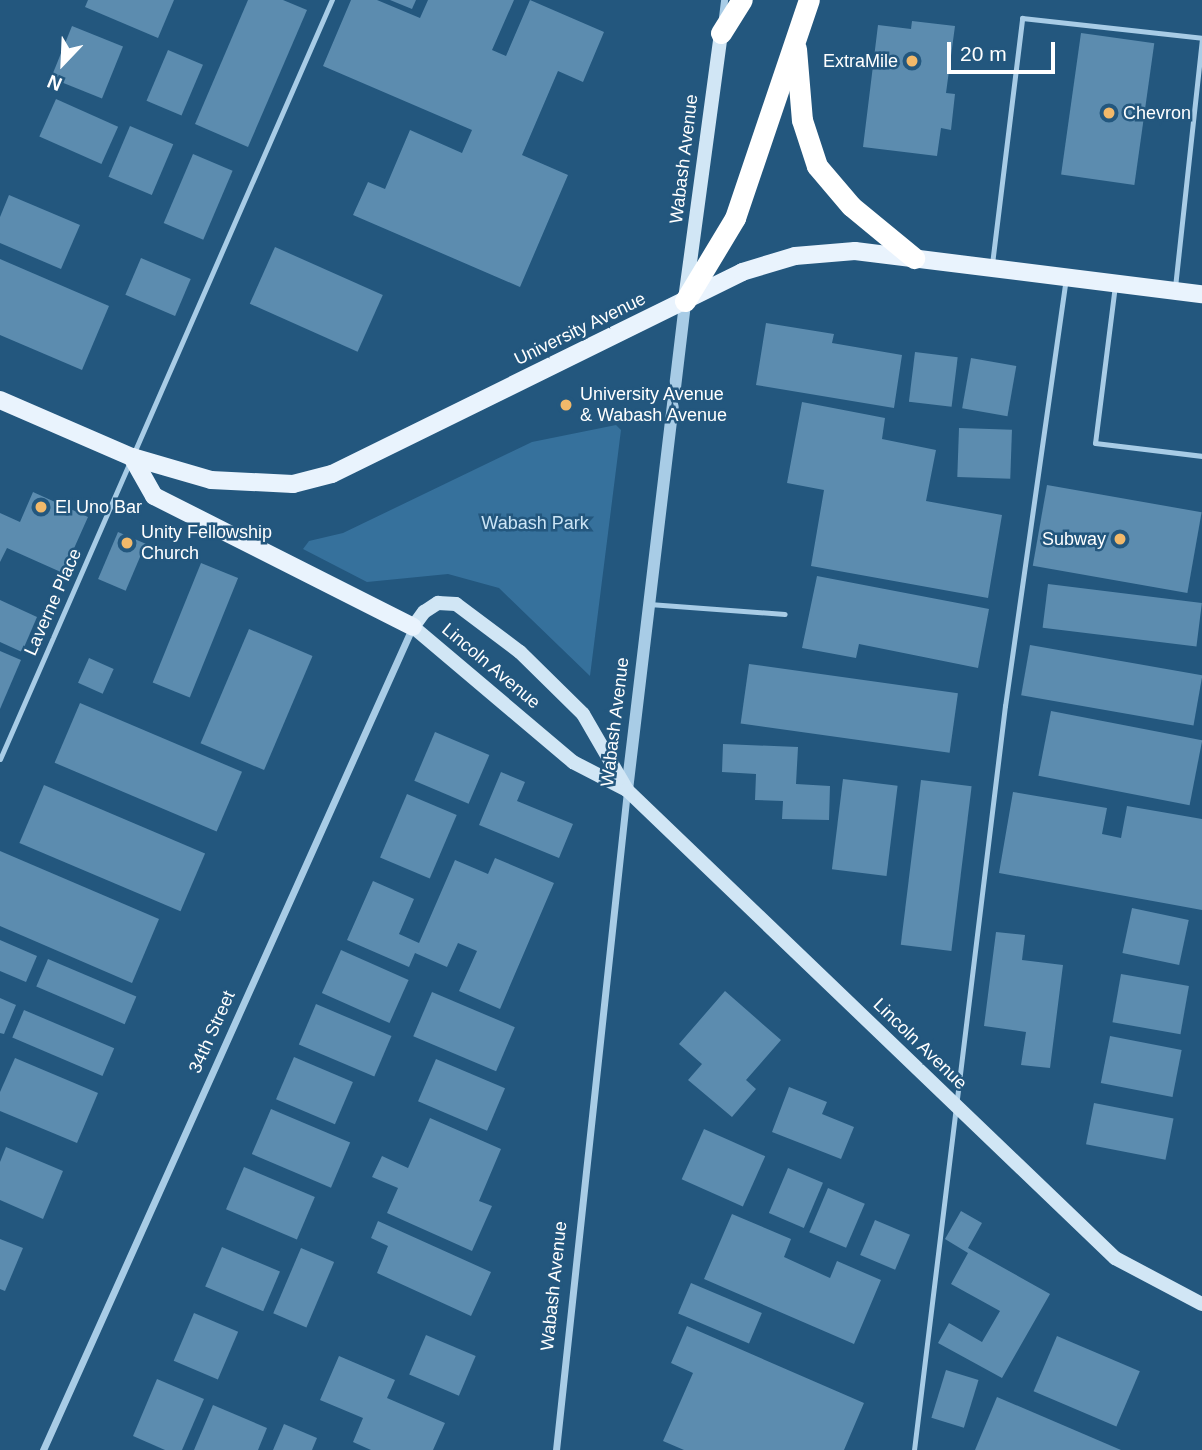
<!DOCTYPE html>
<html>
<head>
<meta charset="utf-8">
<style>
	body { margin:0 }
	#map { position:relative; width:1202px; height:1450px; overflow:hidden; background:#23577e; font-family:Arial,sans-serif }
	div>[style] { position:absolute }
	.green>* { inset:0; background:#36719c }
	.building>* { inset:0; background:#5c8caf; transform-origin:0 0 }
	.service>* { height:5px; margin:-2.5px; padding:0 2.5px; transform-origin:2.5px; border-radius:2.5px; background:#a8cce6 }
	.minor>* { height:7px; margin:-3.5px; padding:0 3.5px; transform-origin:3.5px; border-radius:3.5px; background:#a8cce6 }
	.tertiary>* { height:12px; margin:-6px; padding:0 6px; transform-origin:6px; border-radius:6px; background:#a8cce6 }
	.secondary>* { height:14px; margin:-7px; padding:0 7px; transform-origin:7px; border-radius:7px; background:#d1e6f5 }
	.primary>* { height:18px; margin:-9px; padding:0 9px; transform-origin:9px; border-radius:9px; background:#e9f3fd }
	.motorway>* { height:21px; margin:-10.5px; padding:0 10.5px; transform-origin:10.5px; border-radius:10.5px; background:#fff }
	.dots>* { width:19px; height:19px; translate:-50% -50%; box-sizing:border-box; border:4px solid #23577e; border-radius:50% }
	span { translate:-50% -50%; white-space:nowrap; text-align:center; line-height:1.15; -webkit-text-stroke:5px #23577e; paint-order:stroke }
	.poi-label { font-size:18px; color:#fff }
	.right { translate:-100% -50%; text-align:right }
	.left { translate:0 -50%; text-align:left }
	.street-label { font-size:18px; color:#fff }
	.park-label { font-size:18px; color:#cbe4f5 }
	.north { position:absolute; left:28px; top:28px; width:70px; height:70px; -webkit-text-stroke:5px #23577e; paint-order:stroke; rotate:203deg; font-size:19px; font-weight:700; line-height:28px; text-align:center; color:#fff }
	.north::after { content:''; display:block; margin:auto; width:24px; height:32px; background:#fff; clip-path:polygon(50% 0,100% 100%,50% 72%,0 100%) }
	.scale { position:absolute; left:947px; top:42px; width:108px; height:32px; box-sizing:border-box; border:4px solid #fff; border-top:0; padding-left:9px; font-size:21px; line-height:24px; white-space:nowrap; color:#fff; -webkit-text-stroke:5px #23577e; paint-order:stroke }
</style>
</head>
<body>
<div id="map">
	<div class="green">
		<i style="clip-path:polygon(616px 425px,621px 430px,590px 676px,499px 588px,448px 574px,367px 582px,303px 549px,309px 541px,343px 533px,532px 442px)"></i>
	</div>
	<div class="building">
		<i style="clip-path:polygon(88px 0,174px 0,158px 38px,85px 7px)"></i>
		<i style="clip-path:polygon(248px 0,283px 0,307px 10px,248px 147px,195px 124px)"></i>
		<i style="clip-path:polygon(351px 0,377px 0,420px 18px,428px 0,514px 0,492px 50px,506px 56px,530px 0,604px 32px,583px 82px,558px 71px,522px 155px,568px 175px,520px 287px,353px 215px,368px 182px,385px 189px,410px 130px,462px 153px,472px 130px,323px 66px)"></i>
		<i style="clip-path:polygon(390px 0,416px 0,412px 9px)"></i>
		<i style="clip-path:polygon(912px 21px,955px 26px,946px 93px,955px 94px,951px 130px,941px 128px,937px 156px,863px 147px,878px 25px,911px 29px)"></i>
		<i style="left:72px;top:26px;width:55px;height:56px;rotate:22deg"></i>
		<i style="left:1081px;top:33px;width:74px;height:143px;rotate:8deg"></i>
		<i style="left:168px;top:50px;width:38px;height:55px;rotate:23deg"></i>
		<i style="left:56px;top:99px;width:68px;height:41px;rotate:24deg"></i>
		<i style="left:130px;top:126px;width:47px;height:55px;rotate:23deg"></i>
		<i style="left:193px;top:154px;width:43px;height:75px;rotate:23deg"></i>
		<i style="clip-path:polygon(9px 195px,80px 225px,61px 269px,0 243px,0 217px)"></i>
		<i style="left:275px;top:247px;width:118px;height:62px;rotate:24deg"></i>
		<i style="left:141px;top:258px;width:54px;height:40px;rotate:23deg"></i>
		<i style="clip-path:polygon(0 259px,109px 306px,82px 370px,0 335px)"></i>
		<i style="clip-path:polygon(766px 323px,834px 334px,832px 343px,902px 355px,894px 408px,756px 385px)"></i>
		<i style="left:915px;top:352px;width:43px;height:50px;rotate:7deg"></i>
		<i style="left:971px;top:358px;width:46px;height:51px;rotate:10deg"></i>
		<i style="clip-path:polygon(802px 402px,885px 418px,882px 439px,936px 450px,926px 501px,1002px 515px,988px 598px,811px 566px,824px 490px,787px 483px)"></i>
		<i style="left:959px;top:428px;width:53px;height:49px;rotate:2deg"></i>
		<i style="left:1047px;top:485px;width:157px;height:82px;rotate:10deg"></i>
		<i style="clip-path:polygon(33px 492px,88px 517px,63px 573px,7px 548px,0 562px,0 513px,20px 522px)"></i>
		<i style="left:118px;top:532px;width:30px;height:51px;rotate:23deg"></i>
		<i style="left:201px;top:563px;width:40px;height:129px;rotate:22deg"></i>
		<i style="clip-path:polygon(817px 576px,989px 609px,978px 668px,859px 644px,856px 658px,802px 648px)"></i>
		<i style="left:1048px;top:584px;width:155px;height:44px;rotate:7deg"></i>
		<i style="clip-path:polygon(0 600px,37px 617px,22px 652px,0 642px)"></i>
		<i style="left:249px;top:629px;width:69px;height:124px;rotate:23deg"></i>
		<i style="left:1030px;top:645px;width:175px;height:51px;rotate:10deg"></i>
		<i style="clip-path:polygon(0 651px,21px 660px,0 709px)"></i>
		<i style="left:89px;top:658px;width:27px;height:27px;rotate:24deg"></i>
		<i style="left:749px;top:664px;width:211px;height:60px;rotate:8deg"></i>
		<i style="left:80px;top:703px;width:176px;height:65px;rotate:23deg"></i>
		<i style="left:1051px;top:711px;width:154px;height:66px;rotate:11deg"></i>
		<i style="left:435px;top:732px;width:59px;height:53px;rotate:23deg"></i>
		<i style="clip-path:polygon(723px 744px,798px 747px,796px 784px,830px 786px,829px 820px,782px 819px,783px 801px,755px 800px,756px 774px,722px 772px)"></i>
		<i style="clip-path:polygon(501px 772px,525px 782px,517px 801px,573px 824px,559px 858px,479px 825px)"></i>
		<i style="left:843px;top:779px;width:55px;height:91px;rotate:7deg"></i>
		<i style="left:921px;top:780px;width:51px;height:166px;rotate:7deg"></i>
		<i style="left:44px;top:785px;width:175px;height:63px;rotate:23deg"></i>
		<i style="clip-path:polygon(1013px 792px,1107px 808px,1102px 834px,1121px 838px,1127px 806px,1202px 819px,1202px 910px,999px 873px)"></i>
		<i style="left:407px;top:794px;width:54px;height:69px;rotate:23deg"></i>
		<i style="clip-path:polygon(0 851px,159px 919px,132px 983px,0 926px)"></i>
		<i style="clip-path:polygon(495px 858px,554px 883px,500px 1009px,459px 991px,477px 951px,458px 943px,447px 967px,415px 953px,409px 967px,347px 940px,373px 881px,414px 899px,399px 934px,419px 943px,455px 860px,488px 874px)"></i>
		<i style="left:1132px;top:908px;width:58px;height:46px;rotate:12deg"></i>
		<i style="clip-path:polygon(996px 932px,1025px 935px,1022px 960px,1063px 965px,1050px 1068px,1021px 1065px,1026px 1032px,984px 1026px)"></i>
		<i style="clip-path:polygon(0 940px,37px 956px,26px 982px,0 971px)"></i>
		<i style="left:341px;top:950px;width:74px;height:47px;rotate:24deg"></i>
		<i style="left:48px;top:959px;width:96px;height:30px;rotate:23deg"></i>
		<i style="left:1121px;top:974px;width:69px;height:49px;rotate:10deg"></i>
		<i style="clip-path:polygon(725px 991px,781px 1040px,746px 1080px,756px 1089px,732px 1117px,688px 1080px,702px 1064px,679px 1044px)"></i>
		<i style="left:432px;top:992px;width:90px;height:48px;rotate:23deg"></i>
		<i style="clip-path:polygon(0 998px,16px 1005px,4px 1034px,0 1033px)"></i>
		<i style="left:316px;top:1004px;width:82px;height:44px;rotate:23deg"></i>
		<i style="left:24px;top:1010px;width:98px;height:30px;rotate:23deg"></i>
		<i style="left:1110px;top:1036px;width:73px;height:48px;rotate:11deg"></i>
		<i style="left:294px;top:1057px;width:64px;height:46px;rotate:23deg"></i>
		<i style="clip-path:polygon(15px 1058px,98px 1093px,77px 1143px,0 1111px,0 1092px)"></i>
		<i style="left:436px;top:1059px;width:75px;height:46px;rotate:23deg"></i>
		<i style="clip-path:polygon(789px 1087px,827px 1102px,822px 1114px,854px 1127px,841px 1159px,772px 1132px)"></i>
		<i style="left:1094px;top:1103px;width:81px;height:42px;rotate:11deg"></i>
		<i style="left:271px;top:1109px;width:86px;height:49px;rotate:23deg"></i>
		<i style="clip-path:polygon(430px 1118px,501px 1149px,479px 1201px,492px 1206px,472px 1251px,387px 1213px,398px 1188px,372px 1177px,382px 1156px,408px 1168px)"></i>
		<i style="left:704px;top:1129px;width:67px;height:55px;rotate:24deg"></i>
		<i style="clip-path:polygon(6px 1147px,63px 1171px,43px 1219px,0 1200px,0 1162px)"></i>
		<i style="left:244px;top:1167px;width:77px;height:46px;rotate:23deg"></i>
		<i style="left:788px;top:1168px;width:38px;height:49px;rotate:23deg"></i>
		<i style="left:828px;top:1188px;width:40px;height:48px;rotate:23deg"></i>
		<i style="clip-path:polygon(961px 1211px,982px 1223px,968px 1248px,1050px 1294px,1002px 1378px,938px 1343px,949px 1323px,982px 1342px,1000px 1311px,951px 1284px,968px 1253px,945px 1239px)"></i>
		<i style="clip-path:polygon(732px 1214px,791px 1239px,784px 1257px,830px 1278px,837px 1261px,881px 1280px,854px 1344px,704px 1279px)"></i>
		<i style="left:875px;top:1220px;width:38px;height:38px;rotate:23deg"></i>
		<i style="clip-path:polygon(378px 1221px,491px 1272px,471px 1316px,377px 1273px,388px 1246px,371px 1238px)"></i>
		<i style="clip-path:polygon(0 1239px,23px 1248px,5px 1291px,0 1289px)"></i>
		<i style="left:222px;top:1247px;width:63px;height:43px;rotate:23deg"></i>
		<i style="left:301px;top:1248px;width:36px;height:71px;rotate:23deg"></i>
		<i style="left:691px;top:1283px;width:77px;height:33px;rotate:23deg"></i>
		<i style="left:194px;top:1313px;width:48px;height:52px;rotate:23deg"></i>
		<i style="clip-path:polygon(687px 1326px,864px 1403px,844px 1450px,684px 1450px,663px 1441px,693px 1373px,671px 1363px)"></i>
		<i style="left:426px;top:1335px;width:54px;height:43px;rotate:23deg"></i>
		<i style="left:1057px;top:1336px;width:90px;height:60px;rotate:23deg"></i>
		<i style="clip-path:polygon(339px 1356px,395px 1380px,387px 1398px,445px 1423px,433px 1450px,371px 1450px,353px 1442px,363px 1418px,320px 1400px)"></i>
		<i style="left:946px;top:1370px;width:34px;height:50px;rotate:17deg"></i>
		<i style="clip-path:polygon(157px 1379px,204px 1399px,182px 1450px,165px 1450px,133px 1436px)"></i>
		<i style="clip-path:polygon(997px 1397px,1121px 1450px,975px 1450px)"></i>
		<i style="clip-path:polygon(213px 1405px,267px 1428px,258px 1450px,194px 1450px)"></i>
		<i style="clip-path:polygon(284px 1424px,317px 1438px,312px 1450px,273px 1450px)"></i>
	</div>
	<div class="service">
		<i style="left:992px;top:264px;width:248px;rotate:-83deg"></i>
		<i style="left:1022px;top:18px;width:181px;rotate:6.3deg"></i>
		<i style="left:1115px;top:285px;width:159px;rotate:97.2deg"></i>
		<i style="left:1095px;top:443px;width:108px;rotate:6.9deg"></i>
		<i style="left:1175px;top:287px;width:249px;rotate:-83.8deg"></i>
		<i style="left:133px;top:455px;width:497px;rotate:-66.4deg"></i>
		<i style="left:649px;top:604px;width:136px;rotate:4.2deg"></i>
		<i style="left:0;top:759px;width:322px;rotate:-66.4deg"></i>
		<i style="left:914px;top:1450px;width:750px;rotate:-83.03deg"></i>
		<i style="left:1005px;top:706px;width:430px;rotate:-81.9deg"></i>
	</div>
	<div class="minor">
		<i style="left:722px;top:17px;width:17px;rotate:-83deg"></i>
		<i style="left:43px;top:1450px;width:901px;rotate:-65.82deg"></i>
		<i style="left:556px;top:1450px;width:663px;rotate:-83.85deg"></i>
	</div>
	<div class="tertiary">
		<i style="left:627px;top:790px;width:492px;rotate:-83.2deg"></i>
	</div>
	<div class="secondary">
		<i style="left:686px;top:292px;width:261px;rotate:-82.3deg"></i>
		<i style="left:627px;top:790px;width:61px;rotate:-152.6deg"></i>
		<i style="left:573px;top:762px;width:209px;rotate:-139.8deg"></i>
		<i style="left:413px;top:627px;width:19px;rotate:-54deg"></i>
		<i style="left:424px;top:612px;width:17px;rotate:-33deg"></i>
		<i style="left:438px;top:603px;width:18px;rotate:3deg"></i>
		<i style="left:456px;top:604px;width:80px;rotate:36.9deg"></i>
		<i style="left:520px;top:652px;width:88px;rotate:44.5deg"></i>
		<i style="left:583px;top:714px;width:88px;rotate:59.9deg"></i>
		<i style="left:627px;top:790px;width:676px;rotate:43.8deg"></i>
		<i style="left:1115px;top:1258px;width:98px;rotate:27.9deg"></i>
	</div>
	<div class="primary">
		<i style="left:0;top:400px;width:144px;rotate:23.4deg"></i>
		<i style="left:132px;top:457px;width:82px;rotate:16.2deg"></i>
		<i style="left:211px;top:480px;width:82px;rotate:2.8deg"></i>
		<i style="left:293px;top:484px;width:40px;rotate:-14.4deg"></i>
		<i style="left:332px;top:474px;width:457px;rotate:-26.2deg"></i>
		<i style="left:742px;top:272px;width:55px;rotate:-16.8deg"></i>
		<i style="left:795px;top:256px;width:60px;rotate:-4.8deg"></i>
		<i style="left:855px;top:251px;width:350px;rotate:7.1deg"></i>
		<i style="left:132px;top:457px;width:45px;rotate:60.6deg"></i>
		<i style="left:154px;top:496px;width:290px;rotate:26.8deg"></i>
	</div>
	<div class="motorway">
		<i style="left:721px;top:33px;width:39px;rotate:-58deg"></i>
		<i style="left:796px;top:49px;width:71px;rotate:85.2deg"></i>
		<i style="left:802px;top:120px;width:48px;rotate:71.9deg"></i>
		<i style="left:817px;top:166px;width:52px;rotate:49.6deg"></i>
		<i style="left:851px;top:206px;width:82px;rotate:39.5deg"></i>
		<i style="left:685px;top:301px;width:97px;rotate:-58.9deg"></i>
		<i style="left:735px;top:218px;width:230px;rotate:-71.3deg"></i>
	</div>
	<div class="dots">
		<i style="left:912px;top:61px;background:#f2b96a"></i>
		<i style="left:1109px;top:113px;background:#f2b96a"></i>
		<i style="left:566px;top:405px;background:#f2b96a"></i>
		<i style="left:41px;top:507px;background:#f2b96a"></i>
		<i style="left:1120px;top:539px;background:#f2b96a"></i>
		<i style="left:127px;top:543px;background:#f2b96a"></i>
	</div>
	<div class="poi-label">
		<span class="right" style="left:898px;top:61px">ExtraMile</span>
		<span class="left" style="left:1123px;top:113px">Chevron</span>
		<span class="left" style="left:580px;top:405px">University Avenue<br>&amp; Wabash Avenue</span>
		<span class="left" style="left:55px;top:507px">El Uno Bar</span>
		<span class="left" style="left:141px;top:543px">Unity Fellowship<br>Church</span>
		<span class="right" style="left:1106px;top:539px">Subway</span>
	</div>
	<div class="street-label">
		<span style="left:684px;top:159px;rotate:-83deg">Wabash Avenue</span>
		<span style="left:580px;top:329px;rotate:-26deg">University Avenue</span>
		<span style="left:53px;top:602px;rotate:-66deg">Laverne Place</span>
		<span style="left:491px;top:666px;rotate:40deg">Lincoln Avenue</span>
		<span style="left:615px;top:722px;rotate:-83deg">Wabash Avenue</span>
		<span style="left:212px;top:1032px;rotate:-66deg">34th Street</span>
		<span style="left:920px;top:1044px;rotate:44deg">Lincoln Avenue</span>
		<span style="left:554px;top:1286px;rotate:-84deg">Wabash Avenue</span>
	</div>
	<div class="park-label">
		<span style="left:535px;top:523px">Wabash Park</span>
	</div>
	<div class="north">N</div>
	<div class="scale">20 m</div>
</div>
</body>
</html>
